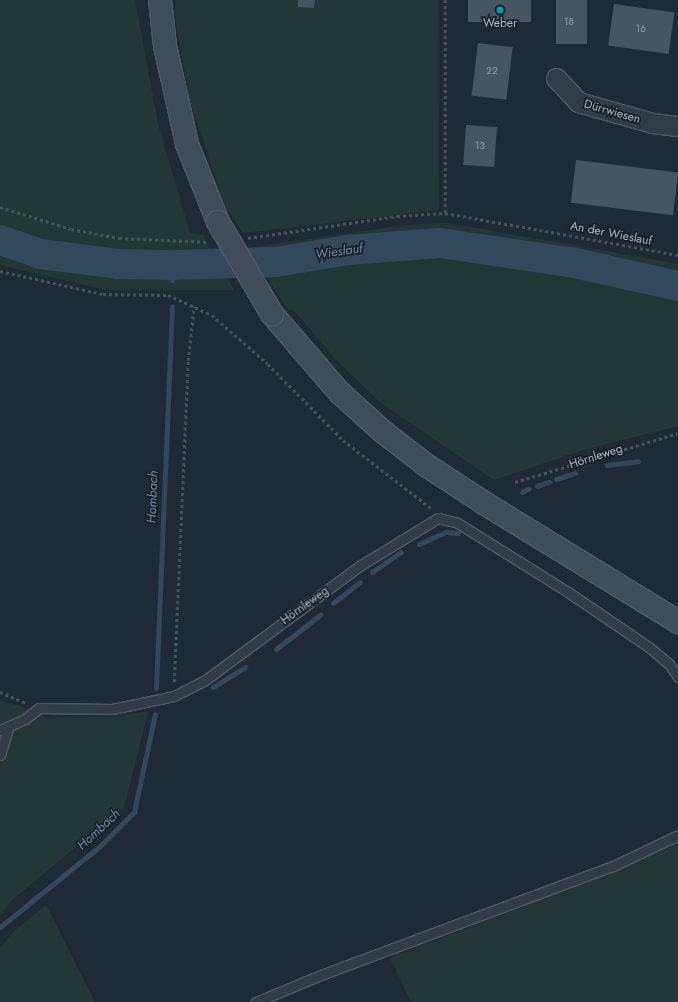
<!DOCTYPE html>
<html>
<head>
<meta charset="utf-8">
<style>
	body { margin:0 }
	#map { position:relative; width:678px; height:1002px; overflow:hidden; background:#1f2b34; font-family:Jost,sans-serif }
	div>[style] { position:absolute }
	.green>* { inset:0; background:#213836 }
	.stream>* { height:5px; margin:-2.5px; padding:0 2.5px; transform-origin:2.5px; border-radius:2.5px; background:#32495c }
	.river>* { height:30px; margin:-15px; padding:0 15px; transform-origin:15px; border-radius:15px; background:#32495c }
	.building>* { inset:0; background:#465561; transform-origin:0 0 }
	.path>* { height:2.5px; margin-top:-1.25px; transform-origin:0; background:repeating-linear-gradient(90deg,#405454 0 3px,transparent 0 6px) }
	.roads { filter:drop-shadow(1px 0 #4f5a64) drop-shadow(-1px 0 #4f5a64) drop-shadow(0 1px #4f5a64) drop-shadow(0 -1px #4f5a64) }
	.service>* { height:9px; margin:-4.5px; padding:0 4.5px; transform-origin:4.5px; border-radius:4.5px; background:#323c45 }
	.minor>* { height:19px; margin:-9.5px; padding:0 9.5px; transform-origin:9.5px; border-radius:9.5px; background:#323c45 }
	.secondary>* { height:22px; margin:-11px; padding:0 11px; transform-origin:11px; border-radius:11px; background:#404c58 }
	.bridges { filter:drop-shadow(1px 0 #4f5a64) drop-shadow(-1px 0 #4f5a64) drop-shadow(0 1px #4f5a64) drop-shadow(0 -1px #4f5a64) }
	.secondary-bridge>* { height:22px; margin:-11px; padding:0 11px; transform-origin:11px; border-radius:11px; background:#404c58 }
	.dots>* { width:11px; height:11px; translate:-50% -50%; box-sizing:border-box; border:2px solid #182129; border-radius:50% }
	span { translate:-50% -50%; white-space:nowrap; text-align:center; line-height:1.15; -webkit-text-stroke:3.5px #182129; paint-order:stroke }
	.number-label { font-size:10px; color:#929eaa }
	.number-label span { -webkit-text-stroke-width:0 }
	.poi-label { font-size:12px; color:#abb7c3 }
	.street-label { font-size:12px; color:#abb7c3 }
	.water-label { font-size:13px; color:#6c8ca7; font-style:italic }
</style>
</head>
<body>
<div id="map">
	<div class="green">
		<i style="clip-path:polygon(0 0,135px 0,158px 124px,190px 233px,203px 235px,234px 290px,106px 290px,0 265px)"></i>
		<i style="clip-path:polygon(176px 0,438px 0,439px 210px,243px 233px,225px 206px,190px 101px,175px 19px)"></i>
		<i style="clip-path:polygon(448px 223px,678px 264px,678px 426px,586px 449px,494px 480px,381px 403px,336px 360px,293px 309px,288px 310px,249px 248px,404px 225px)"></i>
		<i style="clip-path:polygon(0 700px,42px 713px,44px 718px,123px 716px,148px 711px,124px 807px,12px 900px,0 916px)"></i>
		<i style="clip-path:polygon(678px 842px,678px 1002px,411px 1002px,390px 958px,581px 884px)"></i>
		<i style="clip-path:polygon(46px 905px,95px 1002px,0 1002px,0 948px,14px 931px)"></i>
	</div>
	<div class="stream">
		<i style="left:172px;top:280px;width:15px;rotate:-90deg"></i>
		<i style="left:607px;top:465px;width:31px;rotate:-7deg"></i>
		<i style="left:556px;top:479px;width:20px;rotate:-18deg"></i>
		<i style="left:537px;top:486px;width:13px;rotate:-18deg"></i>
		<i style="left:522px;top:492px;width:7px;rotate:-27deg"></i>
		<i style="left:419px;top:544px;width:30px;rotate:-24deg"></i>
		<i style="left:446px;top:532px;width:12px;rotate:5deg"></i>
		<i style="left:372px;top:572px;width:35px;rotate:-35deg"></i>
		<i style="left:333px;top:603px;width:34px;rotate:-38deg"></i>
		<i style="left:276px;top:649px;width:56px;rotate:-37.7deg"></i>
		<i style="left:213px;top:687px;width:38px;rotate:-32deg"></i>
		<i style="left:156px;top:688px;width:382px;rotate:-87.6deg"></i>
		<i style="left:0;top:927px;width:129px;rotate:-39deg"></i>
		<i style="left:100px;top:846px;width:48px;rotate:-45deg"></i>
		<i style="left:134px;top:812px;width:100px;rotate:-77.9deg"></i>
	</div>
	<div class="river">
		<i style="left:0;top:240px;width:43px;rotate:18.9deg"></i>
		<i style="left:41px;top:254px;width:79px;rotate:7.3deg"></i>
		<i style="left:119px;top:264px;width:53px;rotate:1.1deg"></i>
		<i style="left:172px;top:265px;width:104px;rotate:-1.7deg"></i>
		<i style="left:276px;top:262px;width:73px;rotate:-9.5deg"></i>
		<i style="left:348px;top:250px;width:92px;rotate:-4.4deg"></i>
		<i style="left:440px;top:243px;width:136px;rotate:8.4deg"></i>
		<i style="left:575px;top:263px;width:106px;rotate:12.6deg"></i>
	</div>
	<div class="building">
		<i style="clip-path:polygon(298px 0,315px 0,314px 8px,298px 7px)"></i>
		<i style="left:468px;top:0;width:63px;height:22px"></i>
		<i style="left:556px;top:0;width:31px;height:44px"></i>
		<i style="left:614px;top:4px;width:61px;height:42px;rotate:8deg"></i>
		<i style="left:478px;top:43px;width:35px;height:53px;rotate:7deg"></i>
		<i style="left:466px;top:125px;width:31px;height:40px;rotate:4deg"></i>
		<i style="left:576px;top:160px;width:103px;height:43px;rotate:7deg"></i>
	</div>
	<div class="path">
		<i style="left:0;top:207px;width:74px;rotate:17.2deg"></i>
		<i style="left:71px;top:229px;width:49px;rotate:10.6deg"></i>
		<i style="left:119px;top:238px;width:90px;rotate:2.5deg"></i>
		<i style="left:445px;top:213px;width:213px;rotate:-90deg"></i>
		<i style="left:248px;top:238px;width:151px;rotate:-8.4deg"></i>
		<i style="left:397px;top:216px;width:48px;rotate:-3.6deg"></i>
		<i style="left:445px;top:213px;width:237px;rotate:10.2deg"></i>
		<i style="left:0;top:271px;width:106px;rotate:12.6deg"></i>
		<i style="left:103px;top:294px;width:65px;rotate:0.9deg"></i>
		<i style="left:168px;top:295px;width:48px;rotate:24.4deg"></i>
		<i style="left:212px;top:315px;width:74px;rotate:41.2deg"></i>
		<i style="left:268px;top:364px;width:107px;rotate:45.4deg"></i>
		<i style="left:343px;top:440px;width:111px;rotate:37.7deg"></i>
		<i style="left:515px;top:482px;width:170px;rotate:-16.7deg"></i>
		<i style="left:174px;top:682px;width:321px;rotate:-87.5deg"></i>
		<i style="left:188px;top:361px;width:55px;rotate:-83.8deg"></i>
		<i style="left:0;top:692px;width:28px;rotate:23deg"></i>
	</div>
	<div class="roads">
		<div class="service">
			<i style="left:0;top:730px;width:27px;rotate:-24deg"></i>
			<i style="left:25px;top:719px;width:18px;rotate:-38deg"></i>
			<i style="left:39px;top:708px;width:73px;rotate:0.8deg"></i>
			<i style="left:112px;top:709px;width:63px;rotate:-11.8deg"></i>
			<i style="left:174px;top:696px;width:34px;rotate:-27deg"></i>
			<i style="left:204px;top:681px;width:195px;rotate:-36.5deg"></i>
			<i style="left:361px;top:565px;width:90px;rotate:-31.4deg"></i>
			<i style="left:438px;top:518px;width:18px;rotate:13deg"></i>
			<i style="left:456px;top:522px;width:132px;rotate:32deg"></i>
			<i style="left:568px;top:592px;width:99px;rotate:34.3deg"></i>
			<i style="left:650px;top:648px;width:25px;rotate:40deg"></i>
			<i style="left:669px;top:664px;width:16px;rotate:55deg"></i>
			<i style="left:0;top:755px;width:30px;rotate:-73deg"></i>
			<i style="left:256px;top:1002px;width:70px;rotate:-22.6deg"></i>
			<i style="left:321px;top:975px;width:312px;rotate:-20.5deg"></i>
			<i style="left:613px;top:866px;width:72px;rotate:-25.5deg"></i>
		</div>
		<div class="minor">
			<i style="left:556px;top:78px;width:33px;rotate:47deg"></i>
			<i style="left:578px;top:102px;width:77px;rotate:15.8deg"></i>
			<i style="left:652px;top:123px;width:26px;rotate:7deg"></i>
		</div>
		<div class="secondary">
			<i style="left:160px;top:0;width:46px;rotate:83.8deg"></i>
			<i style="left:165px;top:46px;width:100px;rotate:77.3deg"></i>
			<i style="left:187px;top:144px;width:84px;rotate:68.3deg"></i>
			<i style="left:272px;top:314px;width:103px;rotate:49.3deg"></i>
			<i style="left:339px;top:392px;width:58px;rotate:42.2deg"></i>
			<i style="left:382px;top:431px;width:56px;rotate:37.7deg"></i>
			<i style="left:426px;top:465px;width:69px;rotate:33.2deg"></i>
			<i style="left:484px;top:503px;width:228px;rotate:31.5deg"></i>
		</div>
	</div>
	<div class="bridges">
		<div class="secondary-bridge">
			<i style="left:218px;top:222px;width:107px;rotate:59.6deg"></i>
		</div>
	</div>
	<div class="dots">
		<i style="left:500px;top:10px;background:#0f9aa8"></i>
	</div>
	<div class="number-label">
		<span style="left:569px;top:22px">18</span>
		<span style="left:641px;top:29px">16</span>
		<span style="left:492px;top:71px">22</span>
		<span style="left:480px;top:146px">13</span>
	</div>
	<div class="poi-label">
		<span style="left:500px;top:24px">Weber</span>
	</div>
	<div class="street-label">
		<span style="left:612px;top:112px;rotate:16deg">Dürrwiesen</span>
		<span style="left:611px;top:234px;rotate:11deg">An der Wieslauf</span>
		<span style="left:596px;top:457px;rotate:-18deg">Hörnleweg</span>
		<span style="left:305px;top:606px;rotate:-36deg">Hörnleweg</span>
	</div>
	<div class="water-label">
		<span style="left:339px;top:252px;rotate:-8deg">Wieslauf</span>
		<span style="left:153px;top:497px;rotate:-88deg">Hombach</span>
		<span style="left:99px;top:830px;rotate:-43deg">Hombach</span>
	</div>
</div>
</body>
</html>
